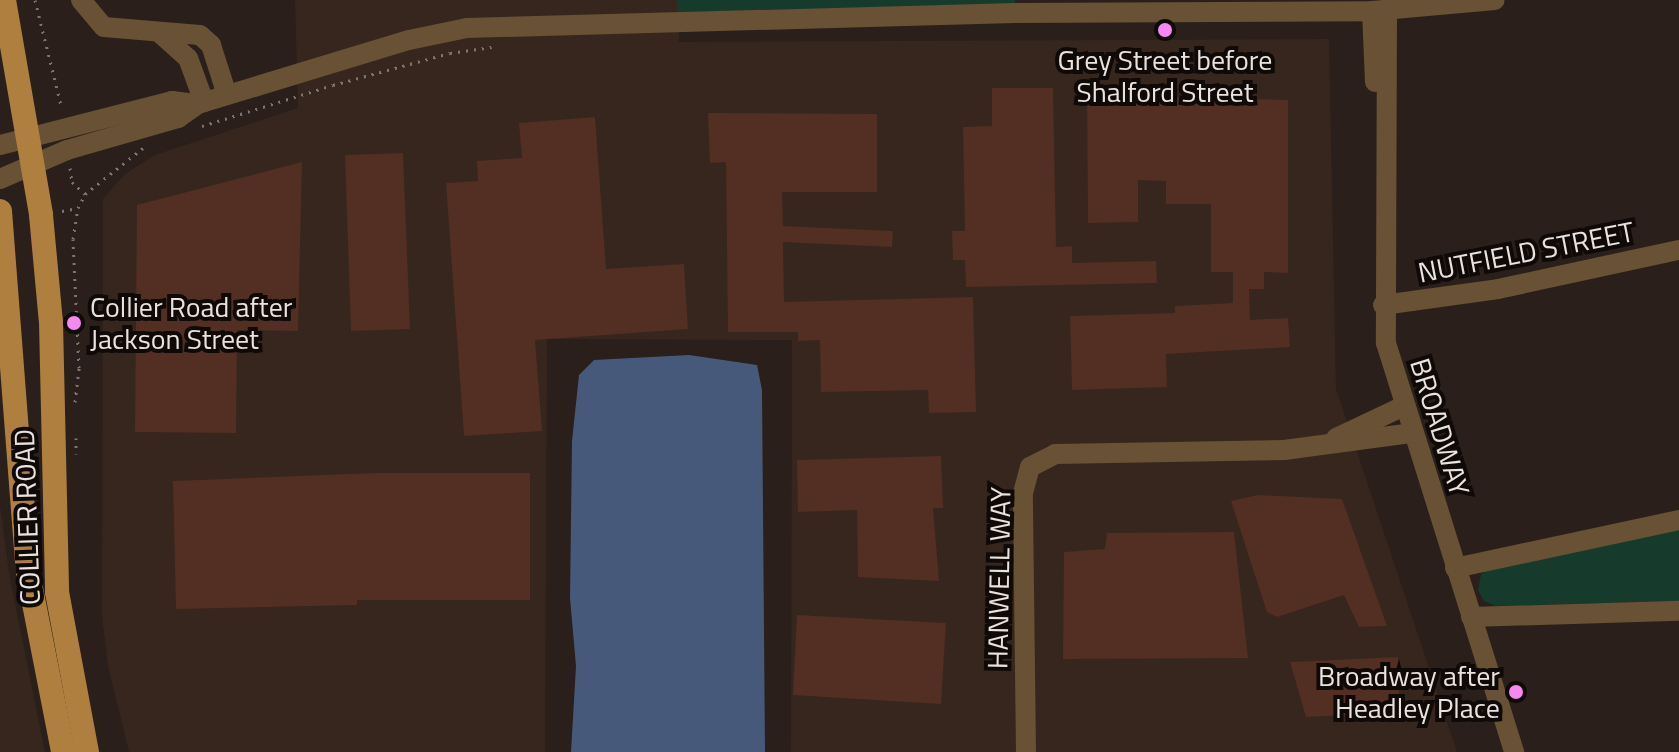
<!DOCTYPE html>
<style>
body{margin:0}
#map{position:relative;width:1679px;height:752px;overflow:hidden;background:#2a1f1a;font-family:"Titillium Web",sans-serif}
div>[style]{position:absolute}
.built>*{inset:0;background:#36261d}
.green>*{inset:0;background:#163a2b}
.water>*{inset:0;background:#47597a}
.building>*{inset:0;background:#532e22}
.path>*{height:3px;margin-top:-1.5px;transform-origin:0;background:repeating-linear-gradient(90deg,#7e7570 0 2px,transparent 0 8px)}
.minor>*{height:20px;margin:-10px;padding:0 10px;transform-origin:10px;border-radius:10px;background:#685134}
.major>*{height:24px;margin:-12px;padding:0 12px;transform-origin:12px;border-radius:12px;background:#af7f3f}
.dots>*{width:22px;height:22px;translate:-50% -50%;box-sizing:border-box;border:4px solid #0f0a08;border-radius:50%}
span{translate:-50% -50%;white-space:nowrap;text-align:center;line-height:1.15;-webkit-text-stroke:8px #0f0a08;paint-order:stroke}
.poi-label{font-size:28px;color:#e9e2de}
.left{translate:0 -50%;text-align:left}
.right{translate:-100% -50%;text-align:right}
.street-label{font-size:28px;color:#e9e2de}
</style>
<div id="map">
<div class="built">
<i style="clip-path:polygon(295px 0,678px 0,679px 42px,1329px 39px,1336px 389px,1457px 752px,791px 752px,792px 340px,547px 339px,545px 752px,129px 752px,108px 666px,102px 616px,103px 199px,125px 174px,155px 155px,298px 108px)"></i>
<i style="clip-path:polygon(0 506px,10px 579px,45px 752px,0 752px)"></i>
</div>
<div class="green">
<i style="clip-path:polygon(677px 0,1015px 0,1015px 13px,677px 20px)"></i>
<i style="clip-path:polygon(1679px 528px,1679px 601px,1496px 606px,1484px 601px,1478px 590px,1481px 574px,1492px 568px)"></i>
</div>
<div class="water">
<i style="clip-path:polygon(689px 355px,757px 365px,762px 390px,765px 752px,571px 752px,576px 666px,570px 598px,572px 441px,579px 375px,594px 360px)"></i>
</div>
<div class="building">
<i style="clip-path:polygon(992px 88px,1053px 88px,1056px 247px,1072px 246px,1072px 263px,1156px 261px,1157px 283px,966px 287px,965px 260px,953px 260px,952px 231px,965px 231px,963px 127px,992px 126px)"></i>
<i style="clip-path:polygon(1087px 95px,1288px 100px,1288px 273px,1264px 272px,1264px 289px,1249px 289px,1250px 320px,1288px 318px,1290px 347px,1166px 354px,1167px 387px,1072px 390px,1070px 316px,1175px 313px,1175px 306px,1233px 303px,1233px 272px,1211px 272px,1211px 204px,1166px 204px,1166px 181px,1138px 180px,1138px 222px,1088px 223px)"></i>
<i style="clip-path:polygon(708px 113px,877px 114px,877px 192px,782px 192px,783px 226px,893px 231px,892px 247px,783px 242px,784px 302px,973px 297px,976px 412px,929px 413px,928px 390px,821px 392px,820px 340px,798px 341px,798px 332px,728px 332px,726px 162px,710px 163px)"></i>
<i style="clip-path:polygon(595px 117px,606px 269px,684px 264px,688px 329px,535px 340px,542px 431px,464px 436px,446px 183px,478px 181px,477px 161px,522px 158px,519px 123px)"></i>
<i style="clip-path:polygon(403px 153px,410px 329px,351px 331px,345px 155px)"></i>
<i style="clip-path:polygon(302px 162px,298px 331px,237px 330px,236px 433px,135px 432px,137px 205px)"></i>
<i style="clip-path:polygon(941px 456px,943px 508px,933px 508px,939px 581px,858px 577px,857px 510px,798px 512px,797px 460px)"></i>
<i style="clip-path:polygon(375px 473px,530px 473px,530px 600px,357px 600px,357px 605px,176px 609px,173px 481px)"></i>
<i style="clip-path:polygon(1258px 495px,1342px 499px,1387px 626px,1359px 627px,1344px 595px,1277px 617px,1267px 612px,1231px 501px)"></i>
<i style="clip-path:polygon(1234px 532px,1248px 658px,1063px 659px,1064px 552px,1105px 549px,1107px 533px)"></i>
<i style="clip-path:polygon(797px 615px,946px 623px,941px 704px,793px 695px)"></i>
<i style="clip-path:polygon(1398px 657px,1400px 712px,1306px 717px,1290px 662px)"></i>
</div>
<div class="path">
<i style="left:35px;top:0;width:112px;rotate:76.1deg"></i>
<i style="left:202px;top:126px;width:137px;rotate:-17.4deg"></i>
<i style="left:333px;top:85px;width:121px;rotate:-15.3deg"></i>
<i style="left:450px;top:53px;width:42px;rotate:-8.1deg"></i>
<i style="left:70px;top:168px;width:14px;rotate:82deg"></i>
<i style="left:72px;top:182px;width:18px;rotate:43deg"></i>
<i style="left:62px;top:211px;width:16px;rotate:-11deg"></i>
<i style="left:75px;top:402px;width:34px;rotate:-83deg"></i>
<i style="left:79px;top:368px;width:129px;rotate:-92.7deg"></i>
<i style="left:73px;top:239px;width:31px;rotate:-81deg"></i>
<i style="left:78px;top:208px;width:16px;rotate:-63deg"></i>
<i style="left:85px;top:194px;width:74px;rotate:-38.4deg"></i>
<i style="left:76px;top:438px;width:16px;rotate:90deg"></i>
</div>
<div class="minor">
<i style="left:81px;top:0;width:35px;rotate:50deg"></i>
<i style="left:104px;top:27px;width:96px;rotate:4.8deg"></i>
<i style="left:200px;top:35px;width:15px;rotate:42deg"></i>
<i style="left:211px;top:45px;width:52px;rotate:72.3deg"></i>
<i style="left:1387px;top:10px;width:333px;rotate:90.2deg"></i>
<i style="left:1386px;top:343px;width:429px;rotate:72.6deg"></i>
<i style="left:1372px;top:11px;width:71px;rotate:87.6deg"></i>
<i style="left:161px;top:34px;width:36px;rotate:42deg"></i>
<i style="left:188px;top:58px;width:47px;rotate:70deg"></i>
<i style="left:0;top:145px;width:178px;rotate:-14.3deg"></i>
<i style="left:172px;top:101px;width:26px;rotate:7deg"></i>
<i style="left:0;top:179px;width:73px;rotate:-23.4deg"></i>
<i style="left:67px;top:150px;width:116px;rotate:-16.1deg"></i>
<i style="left:178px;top:118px;width:24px;rotate:-35deg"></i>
<i style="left:198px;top:104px;width:220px;rotate:-16.9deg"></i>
<i style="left:409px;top:40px;width:59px;rotate:-11.7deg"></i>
<i style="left:467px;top:28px;width:548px;rotate:-1.57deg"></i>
<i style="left:1015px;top:13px;width:357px;rotate:-0.3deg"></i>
<i style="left:1372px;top:11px;width:123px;rotate:-5.1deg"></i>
<i style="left:1383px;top:305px;width:116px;rotate:-7.9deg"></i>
<i style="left:1498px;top:289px;width:185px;rotate:-12.2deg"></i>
<i style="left:1336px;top:438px;width:73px;rotate:-25.2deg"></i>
<i style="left:1455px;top:568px;width:229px;rotate:-12.1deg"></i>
<i style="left:1471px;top:617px;width:208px;rotate:-1.7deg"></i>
<i style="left:1026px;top:752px;width:259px;rotate:-90.7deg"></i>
<i style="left:1023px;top:493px;width:27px;rotate:-75deg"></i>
<i style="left:1030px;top:467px;width:28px;rotate:-27deg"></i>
<i style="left:1055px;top:454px;width:229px;rotate:-1deg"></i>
<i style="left:1284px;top:450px;width:128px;rotate:-7.6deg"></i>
</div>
<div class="major">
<i style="left:4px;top:0;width:218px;rotate:80.2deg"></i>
<i style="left:41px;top:215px;width:107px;rotate:84.7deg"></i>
<i style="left:51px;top:322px;width:270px;rotate:88.7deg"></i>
<i style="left:57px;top:592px;width:163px;rotate:79.4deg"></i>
<i style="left:0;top:211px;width:363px;rotate:85.6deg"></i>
<i style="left:28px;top:573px;width:182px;rotate:78.9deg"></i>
</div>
<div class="dots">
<i style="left:1165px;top:30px;background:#f489f0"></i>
<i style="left:74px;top:323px;background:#f489f0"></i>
<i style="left:1516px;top:692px;background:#f489f0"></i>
</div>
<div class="poi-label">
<span style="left:1165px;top:76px">Grey Street before<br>Shalford Street</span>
<span class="left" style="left:90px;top:323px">Collier Road after<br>Jackson Street</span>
<span class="right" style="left:1500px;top:692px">Broadway after<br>Headley Place</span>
</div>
<div class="street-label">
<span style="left:1526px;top:252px;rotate:-11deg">NUTFIELD STREET</span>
<span style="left:1440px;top:427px;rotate:73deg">BROADWAY</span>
<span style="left:27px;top:517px;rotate:-92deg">COLLIER ROAD</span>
<span style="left:999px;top:578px;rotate:-89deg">HANWELL WAY</span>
</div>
</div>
